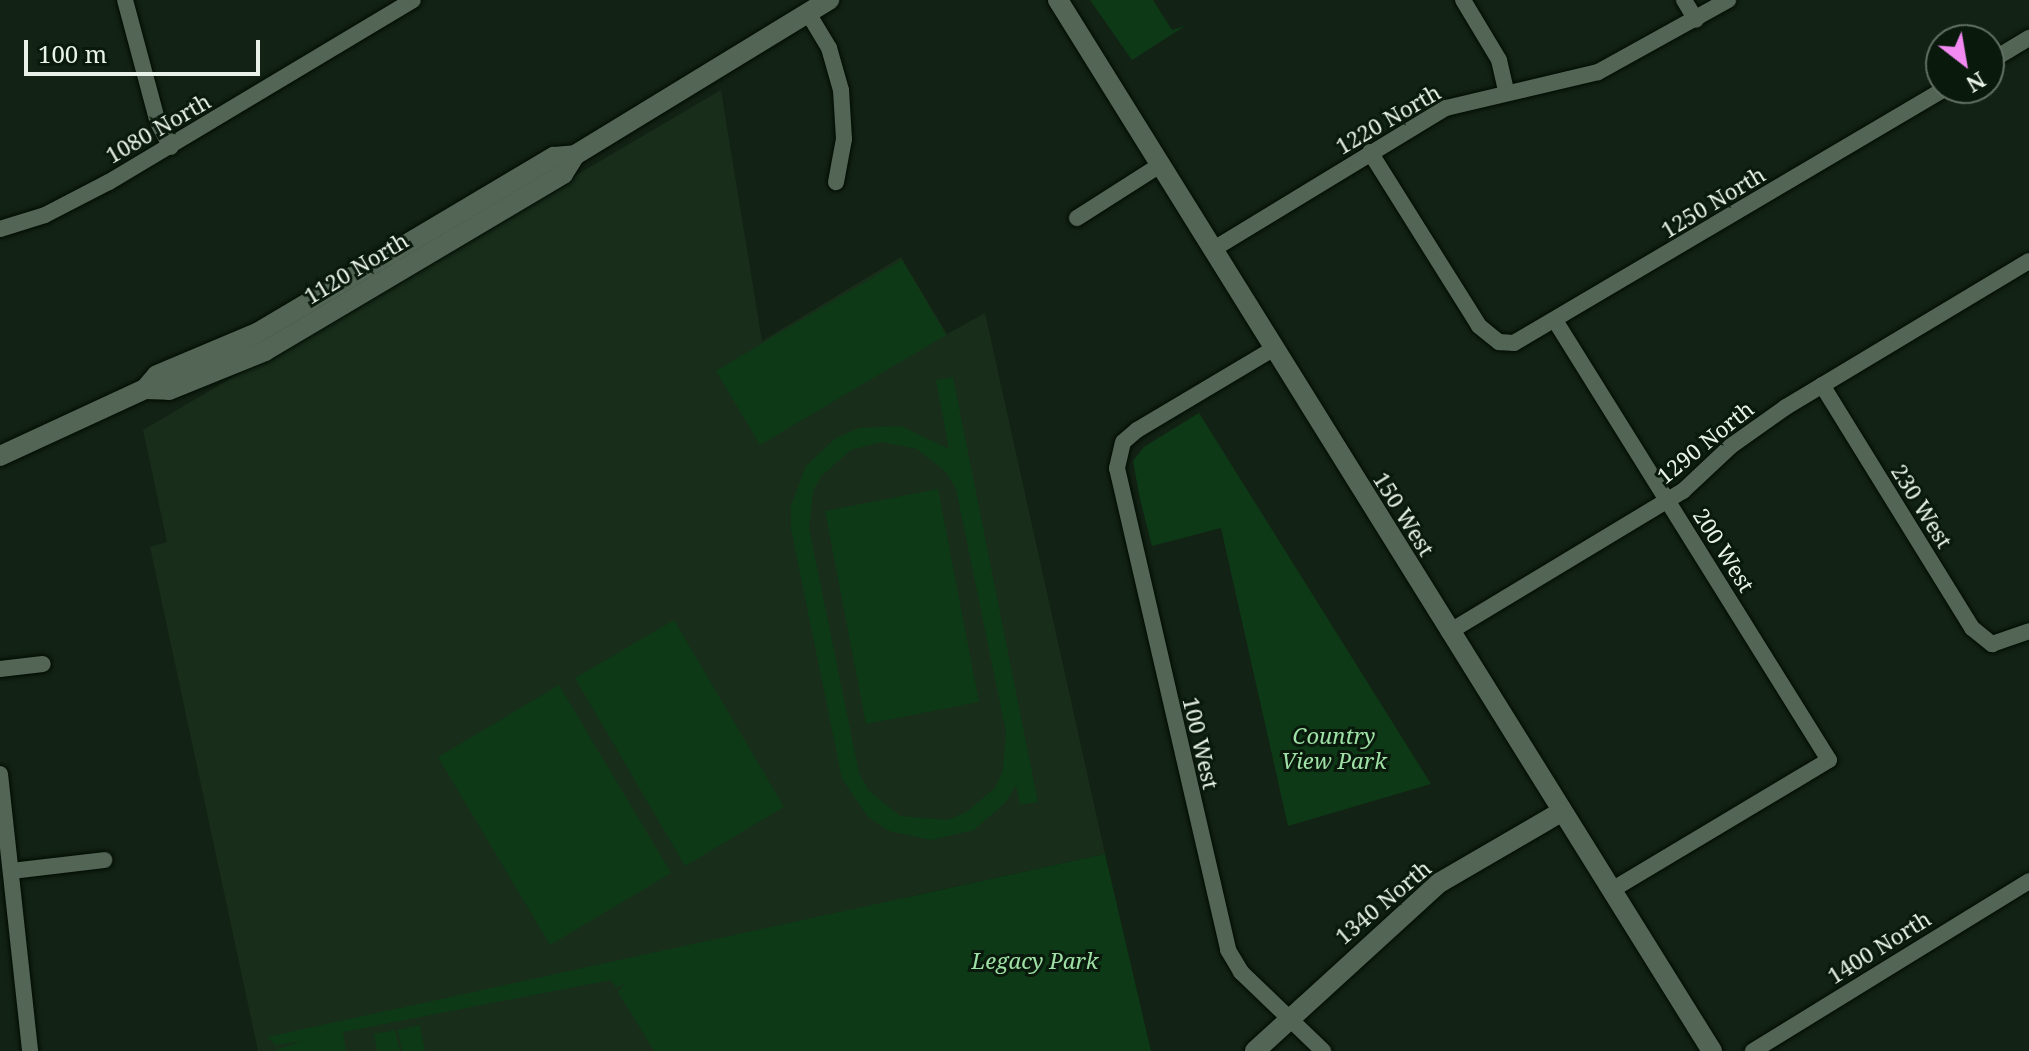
<!DOCTYPE html>
<style>
body{margin:0}
#map{position:relative;width:2029px;height:1051px;overflow:hidden;background:#122214;font-family:"Noto Serif",serif}
div>[style]{position:absolute}
.built>*{inset:0;background:#182d1a}
.green>*{inset:0;background:#0e3917}
.roads{filter:drop-shadow(0 0 2px #010b02) drop-shadow(0 0 2px #010b02)}
.minor>*{height:16px;margin:-8px;padding:0 8px;transform-origin:8px;border-radius:8px;background:#536554}
.tertiary>*{height:20px;margin:-10px;padding:0 10px;transform-origin:10px;border-radius:10px;background:#536554}
span{translate:-50% -50%;white-space:nowrap;text-align:center;line-height:1.15;-webkit-text-stroke:6px #09190b;paint-order:stroke}
.street-label{font-size:22px;color:#e8f2e9}
.park-label{font-size:22px;color:#9ee0a5;font-style:italic}
.north{position:absolute;left:1925px;top:24px;width:80px;height:80px;box-sizing:border-box;background:#09190b;border:2px solid #627064;border-radius:50%;rotate:149deg;font-size:22px;font-weight:700;line-height:32px;text-align:center;color:#e8f2e9}
.north::after{content:'';display:block;margin:auto;width:28px;height:36px;background:#f38af2;clip-path:polygon(50% 0,100% 100%,50% 72%,0 100%)}
.scale{position:absolute;left:24px;top:40px;width:236px;height:36px;box-sizing:border-box;border:4px solid #e8f2e9;border-top:0;padding-left:10px;font-size:24px;line-height:28px;white-space:nowrap;color:#e8f2e9;-webkit-text-stroke:6px #09190b;paint-order:stroke}
</style>
<div id="map">
<div class="built">
<i style="clip-path:polygon(721px 90px,762px 341px,901px 257px,947px 334px,985px 313px,1105px 854px,903px 898px,942px 1051px,258px 1051px,150px 547px,167px 542px,143px 430px)"></i>
</div>
<div class="green">
<i style="clip-path:polygon(1090px 0,1153px 0,1172px 30px,1185px 26px,1132px 60px)"></i>
<i style="clip-path:polygon(902px 260px,946px 335px,760px 445px,716px 371px)"></i>
<i style="clip-path:polygon(evenodd,953px 377px,1038px 802px,1020px 805px,1016px 785px,1006px 802px,974px 830px,931px 840px,889px 831px,868px 817px,842px 779px,791px 529px,791px 506px,806px 466px,836px 438px,859px 428px,901px 426px,949px 449px,936px 380px,953px 377px,882px 442px,917px 449px,946px 472px,956px 489px,1006px 732px,1003px 770px,995px 788px,968px 811px,948px 820px,900px 816px,869px 791px,859px 773px,809px 528px,813px 491px,821px 476px,851px 450px,882px 442px)"></i>
<i style="clip-path:polygon(1199px 413px,1431px 784px,1288px 826px,1221px 528px,1152px 546px,1140px 499px,1133px 461px,1144px 447px)"></i>
<i style="clip-path:polygon(938px 489px,979px 702px,866px 724px,825px 511px)"></i>
<i style="clip-path:polygon(674px 620px,784px 807px,685px 866px,575px 678px)"></i>
<i style="clip-path:polygon(559px 685px,671px 873px,550px 945px,438px 757px)"></i>
<i style="clip-path:polygon(1105px 854px,1151px 1051px,654px 1051px,618px 992px,624px 984px,616px 988px,611px 980px,343px 1032px,346px 1051px,273px 1051px,302px 1041px,276px 1045px,267px 1037px)"></i>
<i style="clip-path:polygon(420px 1025px,425px 1051px,402px 1051px,398px 1030px)"></i>
<i style="clip-path:polygon(395px 1030px,400px 1051px,377px 1051px,374px 1034px)"></i>
</div>
<div class="roads">
<div class="minor">
<i style="left:125px;top:0;width:127px;rotate:75deg"></i>
<i style="left:158px;top:123px;width:27px;rotate:62deg"></i>
<i style="left:1463px;top:0;width:70px;rotate:59deg"></i>
<i style="left:1499px;top:60px;width:32px;rotate:77deg"></i>
<i style="left:1684px;top:0;width:23px;rotate:59deg"></i>
<i style="left:808px;top:13px;width:41px;rotate:59deg"></i>
<i style="left:829px;top:48px;width:44px;rotate:74.1deg"></i>
<i style="left:841px;top:90px;width:49px;rotate:86.5deg"></i>
<i style="left:844px;top:139px;width:44px;rotate:100.5deg"></i>
<i style="left:1989px;top:62px;width:47px;rotate:-31deg"></i>
<i style="left:1370px;top:152px;width:205px;rotate:57.9deg"></i>
<i style="left:1479px;top:326px;width:26px;rotate:39deg"></i>
<i style="left:1499px;top:342px;width:15px;rotate:4deg"></i>
<i style="left:1514px;top:343px;width:502px;rotate:-30.55deg"></i>
<i style="left:1077px;top:218px;width:98px;rotate:-32.6deg"></i>
<i style="left:0;top:229px;width:47px;rotate:-17.3deg"></i>
<i style="left:45px;top:215px;width:72px;rotate:-27.3deg"></i>
<i style="left:109px;top:182px;width:354px;rotate:-30.9deg"></i>
<i style="left:1212px;top:250px;width:274px;rotate:-31.3deg"></i>
<i style="left:1446px;top:108px;width:156px;rotate:-13.3deg"></i>
<i style="left:1598px;top:72px;width:149px;rotate:-29deg"></i>
<i style="left:1556px;top:322px;width:516px;rotate:58.07deg"></i>
<i style="left:1829px;top:760px;width:253px;rotate:149.1deg"></i>
<i style="left:1273px;top:349px;width:158px;rotate:149.2deg"></i>
<i style="left:1137px;top:430px;width:18px;rotate:139deg"></i>
<i style="left:1123px;top:442px;width:27px;rotate:103deg"></i>
<i style="left:1117px;top:468px;width:495px;rotate:77deg"></i>
<i style="left:1228px;top:950px;width:26px;rotate:59deg"></i>
<i style="left:1241px;top:972px;width:114px;rotate:43.9deg"></i>
<i style="left:1822px;top:385px;width:286px;rotate:58.3deg"></i>
<i style="left:1972px;top:628px;width:26px;rotate:39deg"></i>
<i style="left:1992px;top:644px;width:39px;rotate:-19deg"></i>
<i style="left:1449px;top:632px;width:273px;rotate:-31.1deg"></i>
<i style="left:1683px;top:491px;width:66px;rotate:-43.2deg"></i>
<i style="left:1731px;top:446px;width:67px;rotate:-35.3deg"></i>
<i style="left:1786px;top:407px;width:283px;rotate:-31deg"></i>
<i style="left:0;top:669px;width:43px;rotate:-6.6deg"></i>
<i style="left:0;top:774px;width:279px;rotate:83.8deg"></i>
<i style="left:11px;top:871px;width:94px;rotate:-6.7deg"></i>
<i style="left:1753px;top:1051px;width:324px;rotate:-31.6deg"></i>
</div>
<div class="tertiary">
<i style="left:1058px;top:0;width:1238px;rotate:58.11deg"></i>
<i style="left:145px;top:389px;width:24px;rotate:2deg"></i>
<i style="left:169px;top:390px;width:104px;rotate:-22.1deg"></i>
<i style="left:265px;top:351px;width:347px;rotate:-30.7deg"></i>
<i style="left:563px;top:174px;width:22px;rotate:-58deg"></i>
<i style="left:0;top:456px;width:160px;rotate:-24.8deg"></i>
<i style="left:145px;top:389px;width:18px;rotate:-49deg"></i>
<i style="left:157px;top:375px;width:108px;rotate:-22.8deg"></i>
<i style="left:257px;top:333px;width:345px;rotate:-30.7deg"></i>
<i style="left:554px;top:157px;width:21px;rotate:-5deg"></i>
<i style="left:575px;top:155px;width:298px;rotate:-31.4deg"></i>
<i style="left:1255px;top:1051px;width:249px;rotate:-42.4deg"></i>
<i style="left:1439px;top:883px;width:141px;rotate:-30.2deg"></i>
</div>
</div>
<div class="street-label">
<span style="left:1388px;top:119px;rotate:-30deg">1220 North</span>
<span style="left:158px;top:128px;rotate:-30deg">1080 North</span>
<span style="left:1713px;top:202px;rotate:-31deg">1250 North</span>
<span style="left:356px;top:268px;rotate:-31deg">1120 North</span>
<span style="left:1705px;top:442px;rotate:-39deg">1290 North</span>
<span style="left:1922px;top:506px;rotate:58deg">230 West</span>
<span style="left:1404px;top:514px;rotate:58deg">150 West</span>
<span style="left:1724px;top:550px;rotate:58deg">200 West</span>
<span style="left:1201px;top:743px;rotate:77deg">100 West</span>
<span style="left:1383px;top:902px;rotate:-40deg">1340 North</span>
<span style="left:1879px;top:947px;rotate:-32deg">1400 North</span>
</div>
<div class="park-label">
<span style="left:1334px;top:748px">Country<br>View Park</span>
<span style="left:1035px;top:961px">Legacy Park</span>
</div>
<div class="north">N</div>
<div class="scale">100 m</div>
</div>
